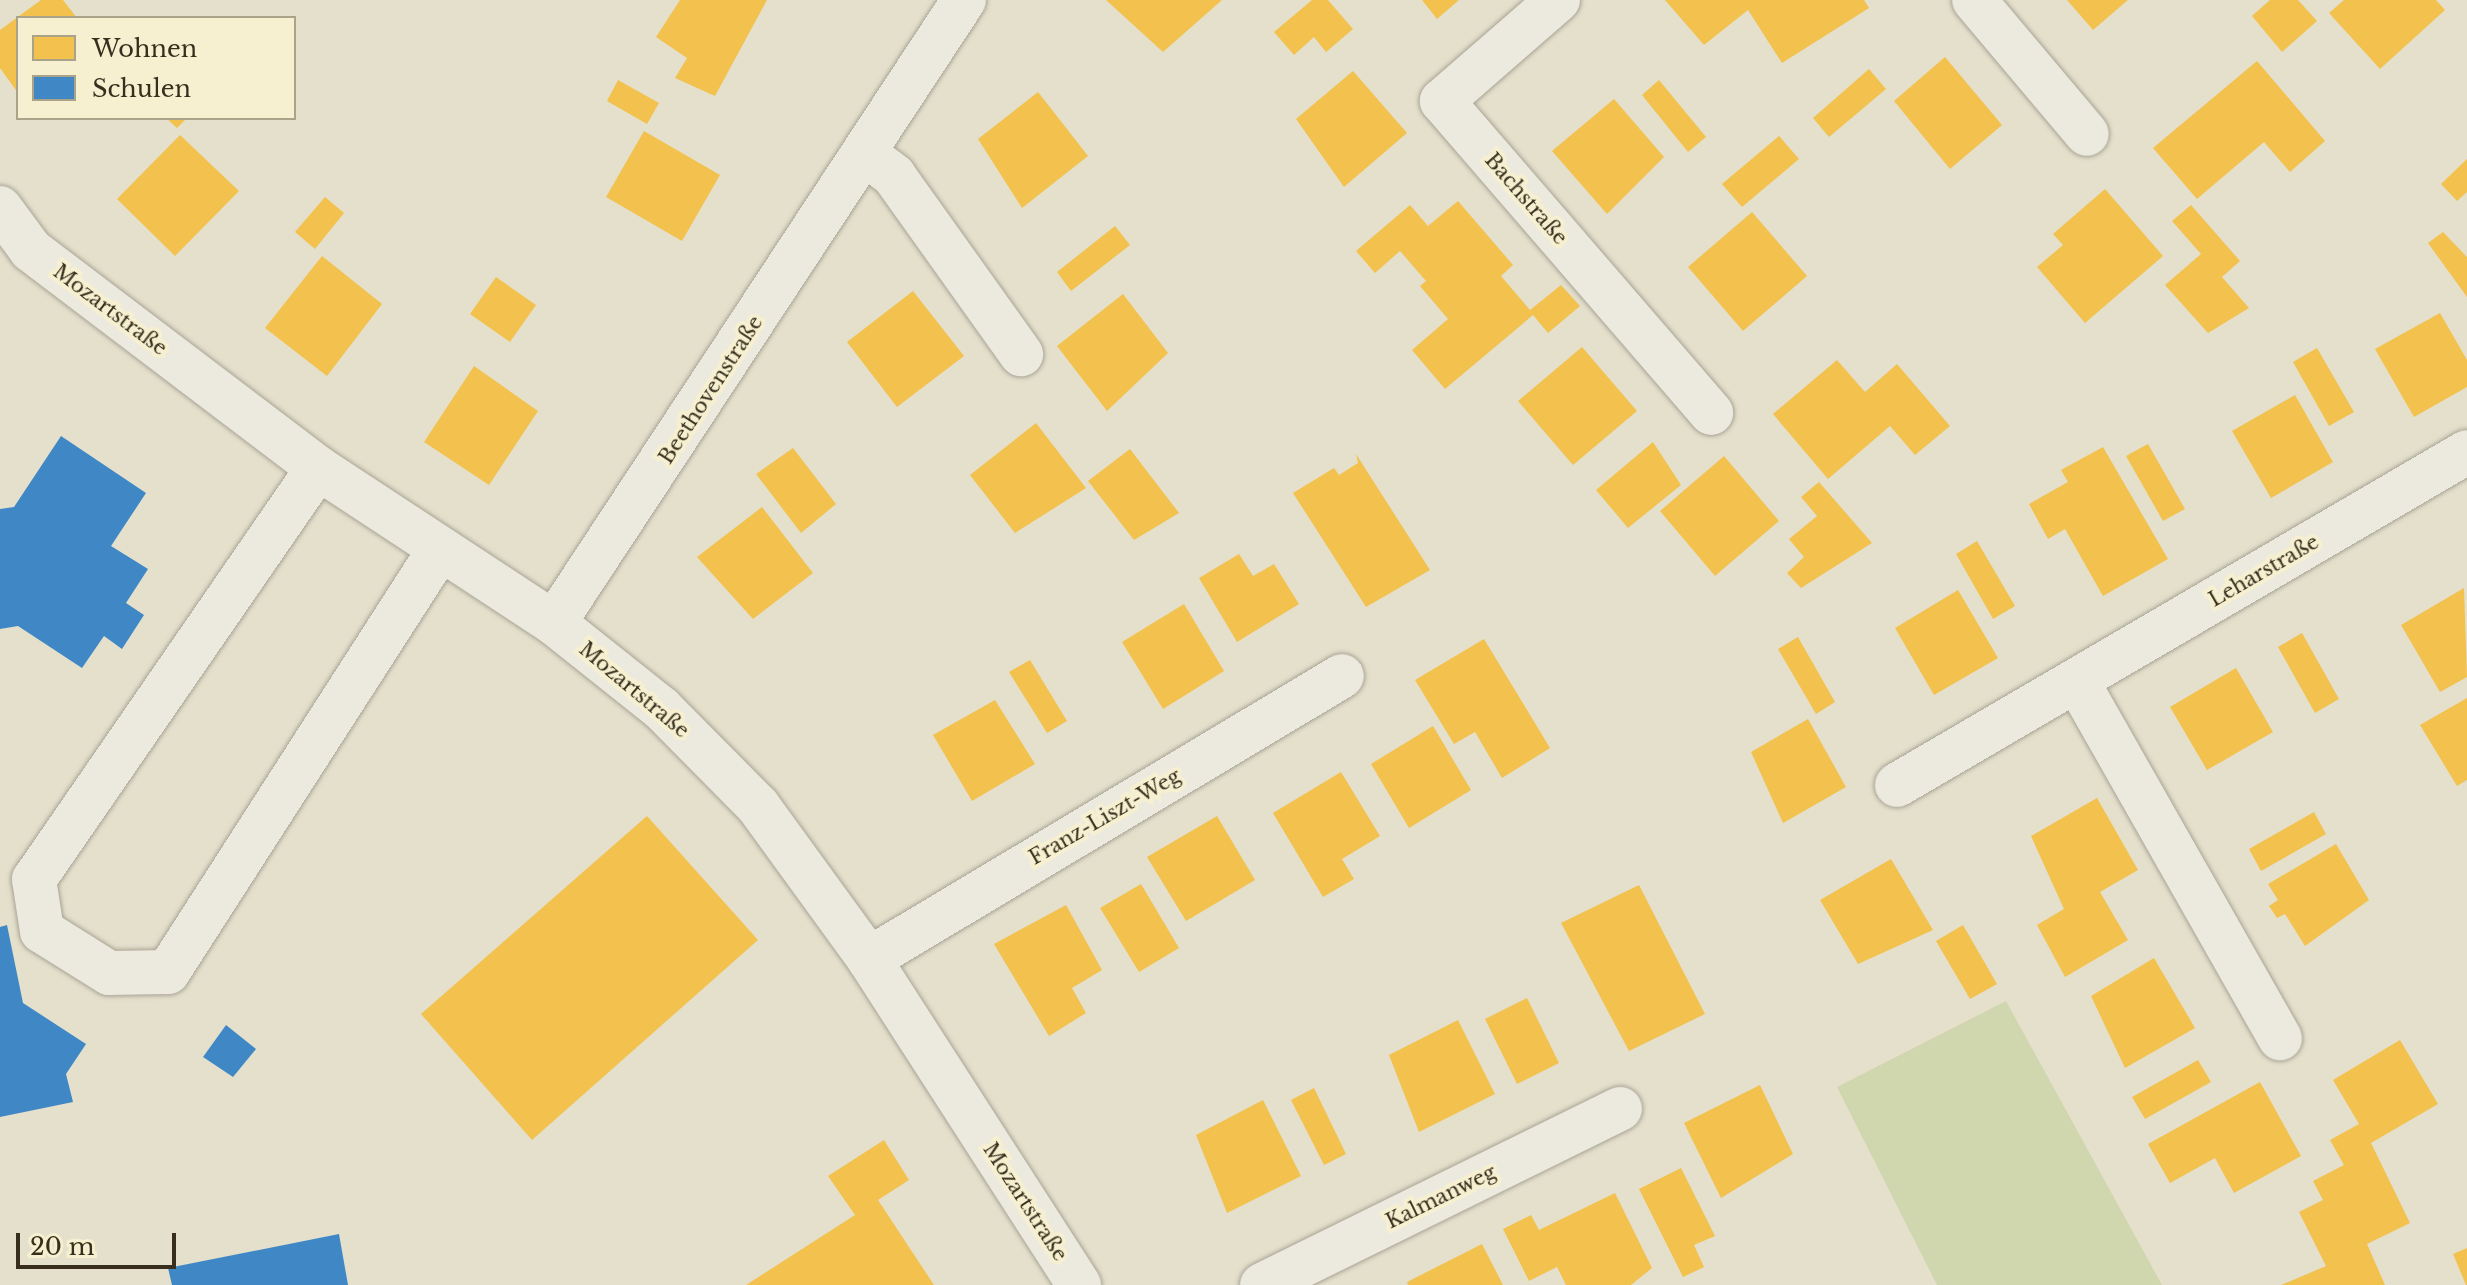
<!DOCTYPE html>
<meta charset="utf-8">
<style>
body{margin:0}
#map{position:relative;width:2467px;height:1285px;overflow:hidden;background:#e4e0cc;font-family:"Libre Baskerville",serif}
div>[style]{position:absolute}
.green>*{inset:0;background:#d0d6ae}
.homes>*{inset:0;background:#f2c14e}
.schools>*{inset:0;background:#3f88c5}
.roads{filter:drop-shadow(0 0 2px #a9a495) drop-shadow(0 0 2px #a9a495)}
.minor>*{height:44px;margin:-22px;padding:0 22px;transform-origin:22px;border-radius:22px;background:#ece9de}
span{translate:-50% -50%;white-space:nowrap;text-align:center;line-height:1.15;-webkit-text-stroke:8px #f6f0d1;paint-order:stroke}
.street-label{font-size:20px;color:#382e1d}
.legend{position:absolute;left:16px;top:16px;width:280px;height:104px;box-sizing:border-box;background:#f6f0d1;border:2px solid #aaa289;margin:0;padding:10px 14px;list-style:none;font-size:24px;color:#382e1d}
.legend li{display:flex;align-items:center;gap:16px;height:40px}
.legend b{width:40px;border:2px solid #aaa289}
.scale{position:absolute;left:16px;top:1233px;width:160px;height:36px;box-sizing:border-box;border:4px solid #382e1d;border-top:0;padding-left:10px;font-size:24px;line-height:28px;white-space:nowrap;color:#382e1d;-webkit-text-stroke:6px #f6f0d1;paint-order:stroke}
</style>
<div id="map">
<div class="green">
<i style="clip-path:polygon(2006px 1001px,2162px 1285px,1937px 1285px,1837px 1087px)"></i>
</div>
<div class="homes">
<i style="clip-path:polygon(41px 0,63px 0,77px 18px,18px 18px,18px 93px,0 68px,0 30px)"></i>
<i style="clip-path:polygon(680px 0,767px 0,715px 96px,675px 78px,687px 58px,656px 37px)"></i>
<i style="clip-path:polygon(1106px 0,1222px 0,1163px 52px)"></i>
<i style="clip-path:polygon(1312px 0,1328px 0,1353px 29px,1326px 52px,1314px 37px,1294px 55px,1274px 32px)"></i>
<i style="clip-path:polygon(1422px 0,1459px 0,1437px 19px)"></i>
<i style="clip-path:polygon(1665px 0,1864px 0,1869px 8px,1782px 63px,1748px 10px,1704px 45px)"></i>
<i style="clip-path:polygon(2067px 0,2128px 0,2093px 30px)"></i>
<i style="clip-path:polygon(2270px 0,2298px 0,2317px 21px,2282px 52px,2252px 16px)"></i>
<i style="clip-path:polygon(2344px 0,2436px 0,2445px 10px,2380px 69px,2329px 13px)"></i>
<i style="clip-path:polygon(1945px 57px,2002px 125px,1950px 169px,1894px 101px)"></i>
<i style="clip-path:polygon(2257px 61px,2325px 141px,2290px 172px,2264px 142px,2197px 199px,2153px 148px)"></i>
<i style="clip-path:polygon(1869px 69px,1886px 89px,1829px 137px,1813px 118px)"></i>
<i style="clip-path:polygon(1353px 71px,1407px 133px,1344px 187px,1296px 119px)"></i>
<i style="clip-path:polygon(618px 80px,659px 103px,647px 124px,607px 101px)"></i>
<i style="clip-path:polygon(1659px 80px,1706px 137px,1688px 152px,1642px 95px)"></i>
<i style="clip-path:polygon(1038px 92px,1088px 156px,1022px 208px,978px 139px)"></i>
<i style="clip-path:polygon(1614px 99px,1664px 157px,1607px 214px,1552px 151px)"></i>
<i style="clip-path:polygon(166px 118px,187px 118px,177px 128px)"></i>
<i style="clip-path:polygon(644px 131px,720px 175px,682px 241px,606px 197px)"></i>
<i style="clip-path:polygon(180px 135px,239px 191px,175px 256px,117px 199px)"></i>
<i style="clip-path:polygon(1779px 136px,1799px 159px,1742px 207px,1722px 184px)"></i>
<i style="clip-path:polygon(2467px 159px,2467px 192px,2457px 201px,2441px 184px)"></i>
<i style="clip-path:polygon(2105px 189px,2163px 256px,2085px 323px,2037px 267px,2063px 245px,2053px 234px)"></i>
<i style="clip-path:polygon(325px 197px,344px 213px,315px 249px,295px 232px)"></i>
<i style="clip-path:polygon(1458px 201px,1513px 265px,1501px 276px,1530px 310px,1561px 285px,1580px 306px,1548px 333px,1533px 315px,1445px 389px,1412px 350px,1448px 319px,1420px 286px,1426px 281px,1400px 251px,1375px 273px,1356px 251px,1410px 205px,1428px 226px)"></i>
<i style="clip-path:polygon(2191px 205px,2240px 261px,2222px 277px,2249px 308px,2208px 333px,2165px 285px,2201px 254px,2172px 221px)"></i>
<i style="clip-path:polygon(1752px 212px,1807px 276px,1743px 331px,1688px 267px)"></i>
<i style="clip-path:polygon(1115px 226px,1130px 245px,1071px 291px,1057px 272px)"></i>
<i style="clip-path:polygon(2443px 232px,2467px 257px,2467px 297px,2428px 243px)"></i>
<i style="clip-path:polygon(322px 256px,382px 304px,327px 376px,265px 328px)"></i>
<i style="clip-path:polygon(496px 277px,536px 305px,510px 342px,470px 314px)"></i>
<i style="clip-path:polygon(913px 291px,964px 356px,897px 407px,847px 342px)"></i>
<i style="clip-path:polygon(1123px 294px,1168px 353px,1107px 411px,1057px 346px)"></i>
<i style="clip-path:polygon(2440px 313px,2467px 360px,2467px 387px,2414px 417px,2375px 349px)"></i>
<i style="clip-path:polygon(1582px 347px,1637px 411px,1573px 465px,1518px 401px)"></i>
<i style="clip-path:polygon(2317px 348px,2354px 412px,2329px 426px,2293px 362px)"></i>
<i style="clip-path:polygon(1837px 360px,1865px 392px,1897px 364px,1950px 426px,1915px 455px,1890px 426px,1828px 479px,1773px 414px)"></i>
<i style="clip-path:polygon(474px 366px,538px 411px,489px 485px,424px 442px)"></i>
<i style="clip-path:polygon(2295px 395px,2333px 462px,2271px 498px,2232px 431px)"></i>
<i style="clip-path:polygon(1036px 423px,1086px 488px,1015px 533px,970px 475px)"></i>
<i style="clip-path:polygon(1653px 442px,1681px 485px,1628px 528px,1596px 490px)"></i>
<i style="clip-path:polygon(2148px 444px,2185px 509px,2163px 521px,2126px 456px)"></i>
<i style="clip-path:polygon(2103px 447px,2168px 559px,2103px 596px,2065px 529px,2048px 539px,2029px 504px,2068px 482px,2061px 470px)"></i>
<i style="clip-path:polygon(793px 448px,836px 504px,801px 533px,756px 474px)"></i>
<i style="clip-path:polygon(1130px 449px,1179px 513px,1134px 540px,1088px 481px)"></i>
<i style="clip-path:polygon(1356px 454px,1430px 570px,1366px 607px,1293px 493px,1334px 468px,1339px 475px,1358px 463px)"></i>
<i style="clip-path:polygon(1724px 456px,1779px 521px,1715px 576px,1660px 511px)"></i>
<i style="clip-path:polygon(1819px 482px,1872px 543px,1801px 588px,1787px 573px,1804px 557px,1789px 539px,1817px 516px,1801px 497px)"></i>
<i style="clip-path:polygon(762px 507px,813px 573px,753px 619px,697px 557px)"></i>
<i style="clip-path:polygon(1977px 541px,2015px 606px,1993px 619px,1956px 554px)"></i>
<i style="clip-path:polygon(1239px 554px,1253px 576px,1274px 564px,1299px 604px,1237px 642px,1199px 578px)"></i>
<i style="clip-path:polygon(2464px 588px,2467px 677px,2440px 692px,2401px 625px)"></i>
<i style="clip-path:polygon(1958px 590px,1998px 658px,1934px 695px,1895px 628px)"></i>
<i style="clip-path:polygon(1184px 604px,1224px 671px,1163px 709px,1122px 642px)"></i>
<i style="clip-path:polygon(2302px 633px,2339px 699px,2315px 713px,2278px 647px)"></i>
<i style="clip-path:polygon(1798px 637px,1835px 702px,1816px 714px,1778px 649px)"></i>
<i style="clip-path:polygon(1484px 639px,1550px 748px,1502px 778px,1475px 732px,1454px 744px,1415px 680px)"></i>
<i style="clip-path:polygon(1030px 660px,1067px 721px,1047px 733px,1009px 672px)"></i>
<i style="clip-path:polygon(2236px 668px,2273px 732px,2207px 770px,2170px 707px)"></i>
<i style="clip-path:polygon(2467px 698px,2467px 780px,2457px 786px,2420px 725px)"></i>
<i style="clip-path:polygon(995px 700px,1035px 764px,972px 801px,933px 735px)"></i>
<i style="clip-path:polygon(1808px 719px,1846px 787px,1783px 823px,1751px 752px)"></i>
<i style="clip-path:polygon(1433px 726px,1471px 790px,1409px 828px,1371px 764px)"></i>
<i style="clip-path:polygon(1341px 772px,1380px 836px,1342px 859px,1354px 879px,1323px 897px,1273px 813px)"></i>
<i style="clip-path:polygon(2097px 798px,2138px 870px,2100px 892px,2128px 940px,2065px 977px,2037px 925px,2064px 909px,2031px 836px)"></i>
<i style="clip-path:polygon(2314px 812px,2326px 834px,2261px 871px,2249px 849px)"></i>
<i style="clip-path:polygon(647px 816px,758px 940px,532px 1140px,421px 1014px)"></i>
<i style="clip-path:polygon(1217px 816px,1255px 880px,1186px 921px,1147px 857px)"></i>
<i style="clip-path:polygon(2336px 844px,2369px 900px,2305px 946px,2285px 914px,2277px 918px,2269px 906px,2278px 900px,2268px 884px)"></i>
<i style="clip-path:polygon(1891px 859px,1933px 930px,1858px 964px,1820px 900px)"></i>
<i style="clip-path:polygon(1141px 884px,1179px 948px,1139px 972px,1100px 908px)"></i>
<i style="clip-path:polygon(1639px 885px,1705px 1014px,1629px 1051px,1561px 923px)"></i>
<i style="clip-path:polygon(1066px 905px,1102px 970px,1072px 988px,1086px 1013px,1049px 1036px,994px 944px)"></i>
<i style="clip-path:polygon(1963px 925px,1997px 984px,1970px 999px,1936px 941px)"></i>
<i style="clip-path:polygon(2154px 958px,2195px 1028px,2125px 1068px,2091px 996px)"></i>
<i style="clip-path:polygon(1527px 998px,1559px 1063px,1517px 1084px,1485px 1019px)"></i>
<i style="clip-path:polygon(1458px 1020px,1495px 1094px,1419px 1132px,1389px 1055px)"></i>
<i style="clip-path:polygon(2400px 1040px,2438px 1104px,2371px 1143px,2410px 1223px,2367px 1244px,2385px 1285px,2281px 1285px,2326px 1266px,2299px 1212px,2323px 1200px,2313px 1181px,2344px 1165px,2330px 1140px,2359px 1124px,2333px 1080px)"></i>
<i style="clip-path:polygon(2198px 1060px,2211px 1082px,2145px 1119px,2132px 1097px)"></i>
<i style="clip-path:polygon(2260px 1082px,2301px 1156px,2234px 1193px,2215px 1158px,2170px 1183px,2148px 1144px)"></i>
<i style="clip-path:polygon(1760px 1085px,1793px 1154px,1721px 1198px,1684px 1123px)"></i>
<i style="clip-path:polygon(1314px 1088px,1346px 1154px,1324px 1165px,1291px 1100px)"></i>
<i style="clip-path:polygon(1263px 1100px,1301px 1176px,1227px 1213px,1196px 1135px)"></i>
<i style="clip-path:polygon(884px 1140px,909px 1180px,878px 1200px,934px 1285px,746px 1285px,855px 1215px,828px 1176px)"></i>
<i style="clip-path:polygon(1681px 1168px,1715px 1236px,1694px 1245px,1704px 1267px,1683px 1277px,1639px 1189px)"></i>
<i style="clip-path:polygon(1615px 1193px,1652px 1268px,1631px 1285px,1566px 1285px,1557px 1267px,1529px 1281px,1503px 1229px,1531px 1215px,1539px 1230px)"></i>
<i style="clip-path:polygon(1482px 1244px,1503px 1285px,1408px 1285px,1407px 1282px)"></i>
<i style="clip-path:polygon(2467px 1248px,2467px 1285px,2466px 1285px,2453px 1254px)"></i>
</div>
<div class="schools">
<i style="clip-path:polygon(61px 436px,146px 493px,111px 546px,148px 569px,126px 603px,144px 615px,122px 649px,104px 636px,82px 668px,18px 626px,0 629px,0 509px,14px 507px)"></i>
<i style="clip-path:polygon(7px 925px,23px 1003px,86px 1044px,66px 1074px,73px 1102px,0 1117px,0 927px)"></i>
<i style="clip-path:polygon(226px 1025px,256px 1049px,233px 1077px,203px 1057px)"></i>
<i style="clip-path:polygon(339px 1234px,348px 1285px,172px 1285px,168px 1268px)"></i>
</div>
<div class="roads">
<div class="minor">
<i style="left:1558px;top:0;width:154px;rotate:139deg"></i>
<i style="left:1442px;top:101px;width:412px;rotate:49.2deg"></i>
<i style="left:1974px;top:0;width:175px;rotate:49.9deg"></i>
<i style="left:864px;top:153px;width:38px;rotate:37deg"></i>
<i style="left:894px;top:176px;width:219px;rotate:54.5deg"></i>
<i style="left:0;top:208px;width:52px;rotate:53.6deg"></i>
<i style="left:31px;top:250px;width:360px;rotate:37.2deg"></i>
<i style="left:318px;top:468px;width:282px;rotate:33.3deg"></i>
<i style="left:554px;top:623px;width:137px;rotate:38.5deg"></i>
<i style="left:661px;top:708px;width:138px;rotate:45.3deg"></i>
<i style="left:758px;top:806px;width:189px;rotate:54deg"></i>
<i style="left:869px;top:959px;width:388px;rotate:57.2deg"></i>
<i style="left:318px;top:468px;width:500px;rotate:124.6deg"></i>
<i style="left:34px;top:879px;width:53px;rotate:81.3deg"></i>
<i style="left:42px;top:931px;width:79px;rotate:32.1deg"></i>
<i style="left:109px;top:973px;width:59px;rotate:-1deg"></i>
<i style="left:168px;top:972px;width:503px;rotate:-57.26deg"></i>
<i style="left:554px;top:623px;width:746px;rotate:-56.65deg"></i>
<i style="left:2077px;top:681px;width:411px;rotate:60.4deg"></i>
<i style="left:1897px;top:785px;width:660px;rotate:-30.29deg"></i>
<i style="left:869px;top:959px;width:551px;rotate:-30.89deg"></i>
<i style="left:1262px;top:1285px;width:399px;rotate:-26.2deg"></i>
</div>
</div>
<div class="street-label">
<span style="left:1526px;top:199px;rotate:49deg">Bachstraße</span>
<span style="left:110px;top:310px;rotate:37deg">Mozartstraße</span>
<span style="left:711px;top:390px;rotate:-57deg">Beethovenstraße</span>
<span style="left:2264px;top:571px;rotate:-30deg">Leharstraße</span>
<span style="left:634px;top:690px;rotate:40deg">Mozartstraße</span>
<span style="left:1105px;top:817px;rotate:-30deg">Franz-Liszt-Weg</span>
<span style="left:1441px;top:1197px;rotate:-26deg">Kalmanweg</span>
<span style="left:1025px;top:1202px;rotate:57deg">Mozartstraße</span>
</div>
<ul class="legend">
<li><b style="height:22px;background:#f2c14e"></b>Wohnen</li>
<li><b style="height:22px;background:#3f88c5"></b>Schulen</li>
</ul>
<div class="scale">20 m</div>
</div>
